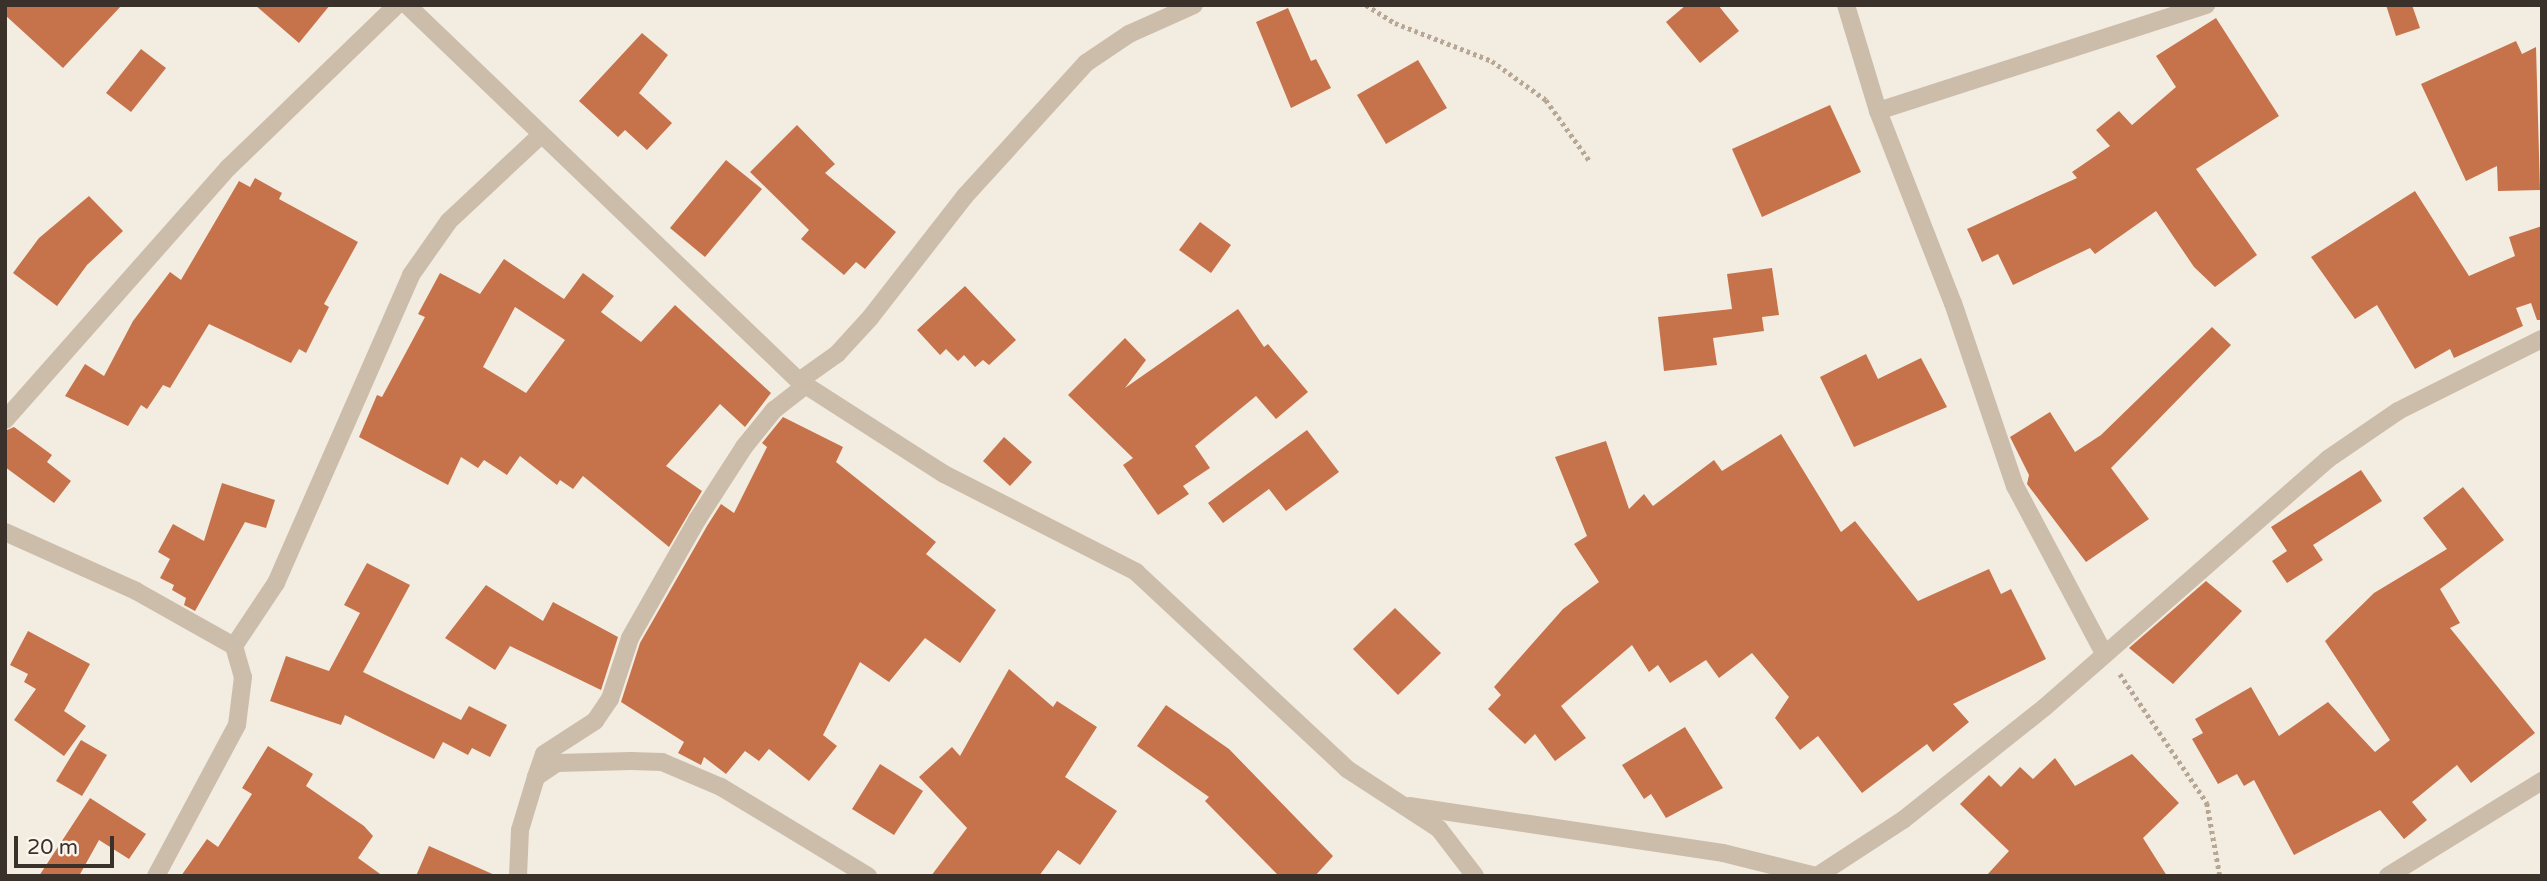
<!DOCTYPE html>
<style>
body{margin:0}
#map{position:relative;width:2547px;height:881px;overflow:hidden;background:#f3ece0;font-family:"Varela Round",sans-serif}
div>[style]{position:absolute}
.building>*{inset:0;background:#c6734b}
.path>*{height:4.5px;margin-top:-2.25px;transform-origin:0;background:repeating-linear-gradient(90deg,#b8a795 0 3.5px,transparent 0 7px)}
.street>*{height:18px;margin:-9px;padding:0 9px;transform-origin:9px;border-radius:9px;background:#ccbdab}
span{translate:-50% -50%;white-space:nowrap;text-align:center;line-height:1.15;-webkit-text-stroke:5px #fbf5ed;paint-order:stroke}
.frame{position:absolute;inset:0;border:7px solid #3a312b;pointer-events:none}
.scale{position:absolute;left:14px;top:836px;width:100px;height:32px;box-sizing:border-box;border:4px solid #3a312b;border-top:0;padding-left:9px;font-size:21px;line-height:24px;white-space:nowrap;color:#3a312b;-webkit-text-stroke:5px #fbf5ed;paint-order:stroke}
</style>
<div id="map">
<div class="building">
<i style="clip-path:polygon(5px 5px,122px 5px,63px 68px,5px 15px)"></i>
<i style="clip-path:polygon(255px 5px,330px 5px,299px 43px)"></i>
<i style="clip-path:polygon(1686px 5px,1718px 5px,1739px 31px,1700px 63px,1666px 22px)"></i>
<i style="clip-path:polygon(2386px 5px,2412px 5px,2420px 28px,2396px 36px)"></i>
<i style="clip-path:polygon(1288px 8px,1311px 61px,1316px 59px,1331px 88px,1291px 108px,1256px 22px)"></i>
<i style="clip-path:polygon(2216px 18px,2279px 116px,2196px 169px,2257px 255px,2215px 287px,2194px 267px,2156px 211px,2095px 254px,2090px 248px,2013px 285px,1998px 254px,1982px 262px,1967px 229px,2077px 178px,2072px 172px,2110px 146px,2096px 130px,2119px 111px,2132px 125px,2176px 87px,2156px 56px)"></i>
<i style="clip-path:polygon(642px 33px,668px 55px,639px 93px,672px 123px,647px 150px,625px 130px,618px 137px,579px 101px)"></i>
<i style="clip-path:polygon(2516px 41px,2522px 54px,2536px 47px,2540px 190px,2498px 191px,2497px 166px,2466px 181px,2421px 84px)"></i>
<i style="clip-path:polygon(141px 49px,166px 68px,131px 112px,106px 93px)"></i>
<i style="clip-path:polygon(1418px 60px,1447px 108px,1386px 144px,1357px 95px)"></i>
<i style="clip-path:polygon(1830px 105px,1861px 172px,1762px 217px,1732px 149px)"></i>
<i style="clip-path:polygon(797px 125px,835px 164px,825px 173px,896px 232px,865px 269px,856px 262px,844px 275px,801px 239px,809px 230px,750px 172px)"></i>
<i style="clip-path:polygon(726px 160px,762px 189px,705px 257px,670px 228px)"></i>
<i style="clip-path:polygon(255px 178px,282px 193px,279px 199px,358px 242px,324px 304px,329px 307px,306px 353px,299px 349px,291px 363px,209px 324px,170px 388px,163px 385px,147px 409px,141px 405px,128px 426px,65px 396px,85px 364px,104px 376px,133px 321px,170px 272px,181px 280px,239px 181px,250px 187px)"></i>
<i style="clip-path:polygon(2415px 191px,2469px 276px,2515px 256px,2509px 237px,2542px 226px,2542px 320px,2537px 320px,2531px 303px,2516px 308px,2523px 326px,2454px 358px,2450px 349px,2415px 369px,2377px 305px,2355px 319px,2311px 257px)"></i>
<i style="clip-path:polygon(89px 196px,123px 231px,87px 265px,57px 306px,13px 273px,39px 238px)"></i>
<i style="clip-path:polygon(1200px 222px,1231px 245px,1211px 273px,1179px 250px)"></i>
<i style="clip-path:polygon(evenodd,504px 259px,564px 299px,583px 273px,614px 296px,601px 312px,641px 342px,675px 305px,771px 393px,745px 427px,720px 404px,666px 466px,702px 491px,669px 547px,583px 476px,573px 489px,560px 480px,557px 485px,520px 456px,507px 475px,484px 460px,478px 468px,461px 457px,448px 485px,359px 437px,377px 395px,382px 397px,425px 317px,418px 314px,440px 273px,480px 294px,504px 259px,515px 307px,565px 340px,526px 393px,483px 367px,515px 307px)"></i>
<i style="clip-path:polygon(1772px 268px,1779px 315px,1762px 317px,1764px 331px,1713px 338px,1717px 365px,1664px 371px,1658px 317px,1732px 309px,1727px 274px)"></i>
<i style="clip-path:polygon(965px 286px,1016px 340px,989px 365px,983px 360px,975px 367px,964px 355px,958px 361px,946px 349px,940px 355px,917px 330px)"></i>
<i style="clip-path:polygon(1238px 309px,1264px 347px,1268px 344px,1308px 392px,1276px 419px,1256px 396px,1195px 446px,1210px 468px,1183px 486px,1189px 494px,1158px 515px,1123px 465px,1133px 458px,1068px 395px,1125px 338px,1146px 360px,1125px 388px)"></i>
<i style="clip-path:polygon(2212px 327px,2231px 345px,2111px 468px,2149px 519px,2086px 562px,2027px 484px,2029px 475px,2010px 437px,2050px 412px,2075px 452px,2101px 435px)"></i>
<i style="clip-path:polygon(1866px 354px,1878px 379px,1921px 358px,1947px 407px,1854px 447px,1820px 377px)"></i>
<i style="clip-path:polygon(783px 417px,843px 447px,836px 462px,936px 542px,926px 554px,996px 610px,960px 663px,925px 638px,889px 682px,860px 662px,823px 735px,837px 746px,809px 781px,769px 749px,759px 761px,745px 751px,726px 774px,704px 757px,701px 765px,678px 753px,684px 742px,621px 702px,640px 643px,707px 526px,721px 504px,734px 513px,767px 447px,762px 443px)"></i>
<i style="clip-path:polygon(14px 427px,52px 455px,47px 462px,71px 481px,54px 503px,5px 467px,5px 431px)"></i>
<i style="clip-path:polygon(1307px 430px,1339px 472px,1286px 511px,1269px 489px,1223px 523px,1208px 503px)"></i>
<i style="clip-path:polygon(1781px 434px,1841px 532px,1855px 521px,1918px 601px,1989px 569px,2001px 594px,2011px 589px,2046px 659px,1953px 704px,1969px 722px,1933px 752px,1927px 744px,1862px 793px,1818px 736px,1800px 750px,1775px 718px,1789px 697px,1752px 653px,1719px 678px,1706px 660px,1670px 683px,1658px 665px,1649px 672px,1632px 645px,1561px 706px,1586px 738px,1555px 761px,1535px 734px,1525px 744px,1488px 709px,1501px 695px,1494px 687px,1563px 609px,1599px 582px,1574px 544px,1587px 536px,1555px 457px,1606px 441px,1629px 509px,1644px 494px,1653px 506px,1714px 460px,1722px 471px)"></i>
<i style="clip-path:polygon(1004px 437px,1032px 462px,1010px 486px,983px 461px)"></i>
<i style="clip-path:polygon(2361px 470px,2382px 501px,2313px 545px,2323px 560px,2287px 583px,2272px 561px,2287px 551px,2271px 527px)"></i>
<i style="clip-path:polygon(222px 483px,275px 500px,266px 528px,245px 522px,195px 611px,184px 605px,186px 598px,172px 590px,174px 585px,160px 578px,170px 559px,158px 552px,173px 524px,204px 541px)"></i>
<i style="clip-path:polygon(2463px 487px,2504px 540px,2440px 589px,2460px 623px,2450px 628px,2535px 733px,2471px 783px,2457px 765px,2412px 802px,2427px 820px,2404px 839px,2380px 810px,2294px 855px,2254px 780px,2244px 786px,2237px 774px,2218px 784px,2192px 739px,2203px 733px,2195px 719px,2251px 687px,2279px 736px,2328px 702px,2375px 752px,2390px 740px,2325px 641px,2374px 593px,2447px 549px,2423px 518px)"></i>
<i style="clip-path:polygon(367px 563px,410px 585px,363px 672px,461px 720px,469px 706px,507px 725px,490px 757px,472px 748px,468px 755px,443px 742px,434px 759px,345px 715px,341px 725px,270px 701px,286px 656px,329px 671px,360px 613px,344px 605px)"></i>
<i style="clip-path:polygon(2206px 581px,2242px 611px,2173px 684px,2129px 648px)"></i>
<i style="clip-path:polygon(486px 585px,543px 621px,553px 602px,618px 637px,601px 690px,510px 646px,495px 670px,445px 638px)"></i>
<i style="clip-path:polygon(1395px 608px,1441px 653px,1398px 695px,1353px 649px)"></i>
<i style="clip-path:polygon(28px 631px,90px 664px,64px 711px,86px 726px,64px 756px,14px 720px,36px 689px,24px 682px,28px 674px,10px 665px)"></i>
<i style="clip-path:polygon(1009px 669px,1053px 707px,1057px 701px,1097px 727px,1065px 777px,1117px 811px,1080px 865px,1058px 850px,1039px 876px,931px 876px,967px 828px,919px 777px,952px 747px,960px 756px)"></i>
<i style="clip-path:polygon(1166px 705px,1229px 749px,1333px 856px,1315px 876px,1279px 876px,1205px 801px,1209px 797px,1137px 746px)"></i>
<i style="clip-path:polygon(1685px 727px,1723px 788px,1666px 818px,1651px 794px,1644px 799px,1622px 765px)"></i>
<i style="clip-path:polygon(81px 740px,107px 755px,82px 796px,56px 781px)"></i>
<i style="clip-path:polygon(268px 746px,313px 774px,306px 786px,364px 826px,373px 836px,358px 858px,383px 876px,181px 876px,207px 839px,218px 847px,252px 794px,242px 788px)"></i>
<i style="clip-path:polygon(2132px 754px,2179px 803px,2143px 838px,2167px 876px,1986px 876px,2009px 851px,1960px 804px,1989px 775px,2001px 787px,2020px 767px,2033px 779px,2055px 758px,2075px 786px)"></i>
<i style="clip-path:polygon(880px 764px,923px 791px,894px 835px,852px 809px)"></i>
<i style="clip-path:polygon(90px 798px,146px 834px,129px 859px,99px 840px,79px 876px,39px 876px)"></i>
<i style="clip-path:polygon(429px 846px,497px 876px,416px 876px)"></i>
</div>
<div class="path">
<i style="left:1366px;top:5px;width:34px;rotate:32deg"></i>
<i style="left:1395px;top:23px;width:104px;rotate:21.4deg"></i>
<i style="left:1492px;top:61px;width:67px;rotate:35.8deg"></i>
<i style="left:1546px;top:100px;width:74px;rotate:54.4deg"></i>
<i style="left:2120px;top:674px;width:156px;rotate:56deg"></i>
<i style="left:2207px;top:803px;width:74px;rotate:79.9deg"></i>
</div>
<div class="street">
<i style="left:407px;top:5px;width:543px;rotate:43.81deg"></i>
<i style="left:799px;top:381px;width:172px;rotate:32.7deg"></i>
<i style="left:944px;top:474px;width:216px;rotate:27deg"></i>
<i style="left:1136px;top:572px;width:289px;rotate:43deg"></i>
<i style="left:1347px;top:769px;width:110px;rotate:33.1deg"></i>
<i style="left:1439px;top:829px;width:59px;rotate:52.5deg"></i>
<i style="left:1846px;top:5px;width:111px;rotate:73.2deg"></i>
<i style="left:1878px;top:111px;width:206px;rotate:68.7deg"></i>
<i style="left:1953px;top:303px;width:193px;rotate:71.3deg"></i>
<i style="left:2015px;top:486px;width:191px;rotate:62deg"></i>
<i style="left:1878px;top:111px;width:345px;rotate:-17.9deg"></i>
<i style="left:799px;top:381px;width:47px;rotate:-35.4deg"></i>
<i style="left:837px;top:354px;width:49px;rotate:-47.5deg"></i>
<i style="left:870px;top:318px;width:155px;rotate:-52.1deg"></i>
<i style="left:965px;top:196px;width:180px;rotate:-47.7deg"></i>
<i style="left:1086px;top:63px;width:52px;rotate:-34deg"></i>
<i style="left:1129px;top:34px;width:71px;rotate:-24deg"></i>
<i style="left:5px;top:420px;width:337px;rotate:-48.5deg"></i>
<i style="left:228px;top:168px;width:235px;rotate:-44deg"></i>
<i style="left:5px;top:532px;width:144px;rotate:24.2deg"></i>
<i style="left:136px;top:591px;width:112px;rotate:29.3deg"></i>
<i style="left:234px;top:646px;width:32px;rotate:74deg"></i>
<i style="left:243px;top:677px;width:48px;rotate:97.1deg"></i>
<i style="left:237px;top:725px;width:171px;rotate:118.2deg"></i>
<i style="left:234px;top:646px;width:76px;rotate:-56.3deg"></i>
<i style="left:276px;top:583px;width:336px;rotate:-66.3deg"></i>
<i style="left:411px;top:275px;width:66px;rotate:-54.9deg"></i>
<i style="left:449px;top:221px;width:126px;rotate:-43.1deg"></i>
<i style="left:536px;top:777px;width:24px;rotate:-71deg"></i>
<i style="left:544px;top:754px;width:61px;rotate:-32.9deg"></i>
<i style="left:595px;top:721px;width:27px;rotate:-56deg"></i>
<i style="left:610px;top:699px;width:64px;rotate:-71.8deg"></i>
<i style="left:630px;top:638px;width:136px;rotate:-60.4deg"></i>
<i style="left:697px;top:520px;width:87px;rotate:-57.2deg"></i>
<i style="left:744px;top:447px;width:48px;rotate:-51deg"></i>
<i style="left:774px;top:410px;width:39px;rotate:-38deg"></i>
<i style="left:1409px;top:806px;width:317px;rotate:8.5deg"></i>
<i style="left:1723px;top:853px;width:96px;rotate:13.9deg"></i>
<i style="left:518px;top:876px;width:46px;rotate:-87.5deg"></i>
<i style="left:520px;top:830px;width:55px;rotate:-73.2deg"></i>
<i style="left:536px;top:777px;width:25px;rotate:-34deg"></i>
<i style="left:557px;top:763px;width:74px;rotate:-1.5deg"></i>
<i style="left:631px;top:761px;width:31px;rotate:2deg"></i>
<i style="left:662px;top:762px;width:64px;rotate:23deg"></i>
<i style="left:721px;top:787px;width:172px;rotate:31.2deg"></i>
<i style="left:1817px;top:876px;width:103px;rotate:-33.1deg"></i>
<i style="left:1903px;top:820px;width:181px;rotate:-38.5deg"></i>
<i style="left:2045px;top:707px;width:376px;rotate:-41.2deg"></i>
<i style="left:2328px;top:459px;width:85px;rotate:-34.4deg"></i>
<i style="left:2398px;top:411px;width:161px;rotate:-26.6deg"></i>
<i style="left:2388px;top:876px;width:181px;rotate:-31.7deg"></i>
</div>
<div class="frame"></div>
<div class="scale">20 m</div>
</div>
